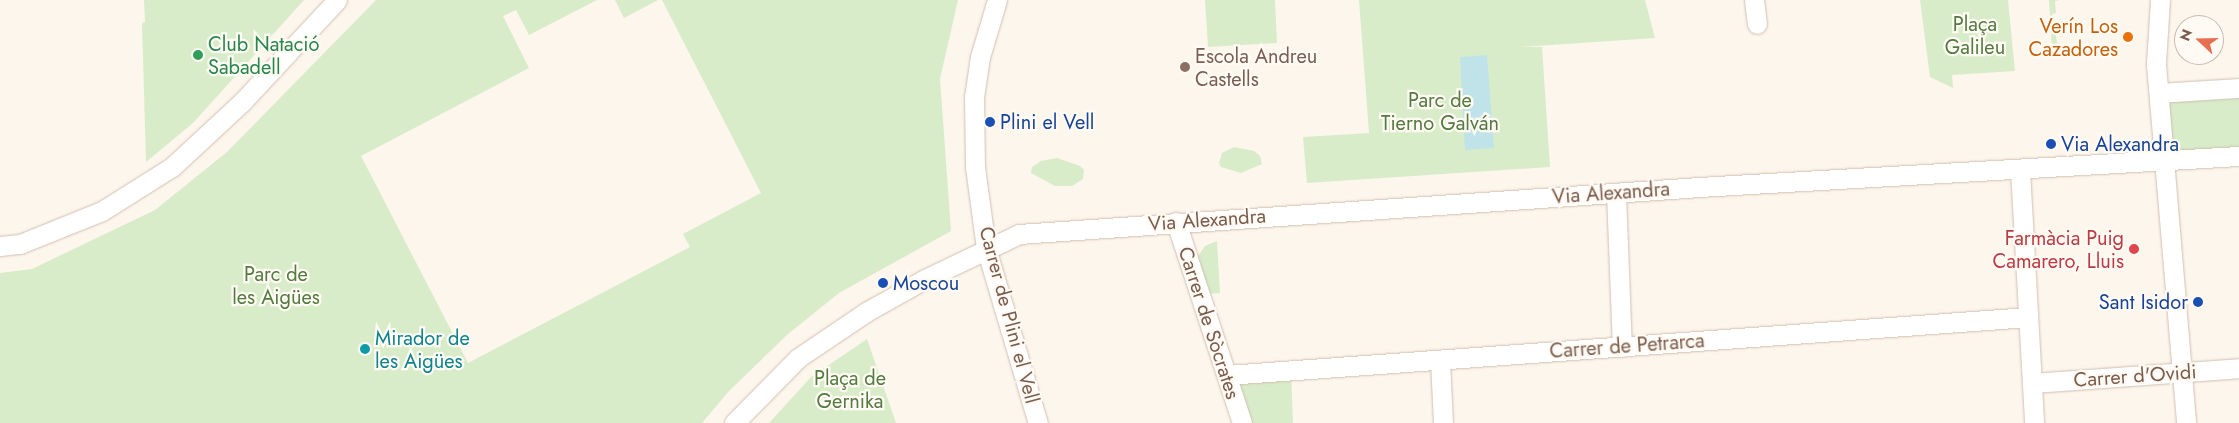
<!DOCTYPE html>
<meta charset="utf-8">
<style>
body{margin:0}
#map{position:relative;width:2239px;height:423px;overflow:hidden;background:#fdf6ec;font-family:Jost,sans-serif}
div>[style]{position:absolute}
.green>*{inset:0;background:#d8ecc9}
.water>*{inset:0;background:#bfe3e8}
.roads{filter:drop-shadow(0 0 1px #d1beb0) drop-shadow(0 0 1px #d1beb0)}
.street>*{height:19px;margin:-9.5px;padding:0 9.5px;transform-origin:9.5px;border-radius:9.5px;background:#fff}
.dots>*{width:14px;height:14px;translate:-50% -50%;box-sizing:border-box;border:2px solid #fffaf3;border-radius:50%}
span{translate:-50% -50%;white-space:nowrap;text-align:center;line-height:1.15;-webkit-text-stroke:4.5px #fffaf3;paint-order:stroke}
.park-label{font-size:20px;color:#537a41}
.food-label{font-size:20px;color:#c56008}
.right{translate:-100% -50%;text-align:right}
.leisure-label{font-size:20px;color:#27864d}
.left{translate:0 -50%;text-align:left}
.education-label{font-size:20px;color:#785e54}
.transit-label{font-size:20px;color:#164399}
.street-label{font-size:20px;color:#7a5c4d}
.health-label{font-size:20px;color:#be3a42}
.culture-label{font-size:20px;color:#0d838f}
.north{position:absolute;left:2174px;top:15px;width:50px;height:50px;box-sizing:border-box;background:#fffaf3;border:1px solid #cabbb1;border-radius:50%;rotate:291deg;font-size:14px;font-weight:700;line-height:20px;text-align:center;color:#7a5c4d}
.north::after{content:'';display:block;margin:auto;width:18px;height:22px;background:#e76f51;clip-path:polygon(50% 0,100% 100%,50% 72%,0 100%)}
</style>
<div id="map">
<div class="green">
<i style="clip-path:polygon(144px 0,304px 0,193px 123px,146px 162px,142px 23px,145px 22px)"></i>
<i style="clip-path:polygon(376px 0,597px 0,529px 35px,516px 10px,503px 16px,529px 68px,361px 156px,468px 363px,690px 247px,683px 234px,761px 193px,662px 0,958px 0,940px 79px,951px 231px,839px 293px,788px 334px,729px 391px,702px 423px,0 423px,0 273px,32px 269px,155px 210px,227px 152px)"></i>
<i style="clip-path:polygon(615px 0,658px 0,624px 18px)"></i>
<i style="clip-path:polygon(1205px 0,1275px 0,1277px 43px,1208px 47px)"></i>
<i style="clip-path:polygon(1359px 0,1645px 0,1655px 38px,1520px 47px,1542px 47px,1550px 167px,1307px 183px,1303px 137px,1369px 133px)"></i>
<i style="clip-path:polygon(1920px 0,2008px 0,2015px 71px,1952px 75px,1953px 88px,1930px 77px)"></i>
<i style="clip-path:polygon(2049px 0,2060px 0,2055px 1px,2056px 13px,2052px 14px,2058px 48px,2052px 48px)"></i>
<i style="clip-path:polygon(2239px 88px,2239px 156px,2164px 160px,2159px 93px)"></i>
<i style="clip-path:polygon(1234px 147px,1254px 151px,1260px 156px,1262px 164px,1241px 173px,1221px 167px,1219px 163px,1222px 153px)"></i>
<i style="clip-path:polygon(1057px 158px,1080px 166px,1084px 170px,1083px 179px,1072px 186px,1055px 186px,1031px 173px,1032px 167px,1041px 161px)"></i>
<i style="clip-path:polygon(1217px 241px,1220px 293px,1205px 294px,1198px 279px,1198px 256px,1205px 246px)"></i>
<i style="clip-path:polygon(867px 339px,896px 423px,769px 423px,811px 377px)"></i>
<i style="clip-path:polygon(1291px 371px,1293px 423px,1241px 423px,1227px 375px)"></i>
</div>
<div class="water">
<i style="clip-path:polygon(1487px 55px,1494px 148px,1465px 150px,1460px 57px)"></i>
</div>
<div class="roads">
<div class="street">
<i style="left:997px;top:0;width:59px;rotate:106.6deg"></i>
<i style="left:980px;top:57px;width:40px;rotate:98.5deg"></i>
<i style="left:974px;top:97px;width:70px;rotate:89.2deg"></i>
<i style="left:975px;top:167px;width:82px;rotate:82.3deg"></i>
<i style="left:986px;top:248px;width:183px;rotate:73.5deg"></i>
<i style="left:1754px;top:0;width:24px;rotate:83deg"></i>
<i style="left:2160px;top:0;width:64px;rotate:93.6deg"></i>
<i style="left:2156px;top:64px;width:360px;rotate:85.2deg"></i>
<i style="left:2159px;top:93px;width:80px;rotate:-3.6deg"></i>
<i style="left:2020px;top:170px;width:253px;rotate:86.8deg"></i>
<i style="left:1616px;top:193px;width:154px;rotate:87.8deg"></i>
<i style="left:1176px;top:222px;width:212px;rotate:71.8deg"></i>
<i style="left:0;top:246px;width:20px;rotate:-6deg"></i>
<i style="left:20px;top:244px;width:88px;rotate:-21.9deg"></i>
<i style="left:102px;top:211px;width:83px;rotate:-32.2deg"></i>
<i style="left:172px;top:167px;width:96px;rotate:-42.9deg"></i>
<i style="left:242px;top:102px;width:139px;rotate:-47deg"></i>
<i style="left:1440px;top:360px;width:63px;rotate:87.3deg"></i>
<i style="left:1227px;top:375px;width:803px;rotate:-4.14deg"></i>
<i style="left:2032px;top:383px;width:208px;rotate:-4.1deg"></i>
<i style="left:734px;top:423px;width:91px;rotate:-45.4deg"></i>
<i style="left:798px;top:358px;width:82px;rotate:-34.1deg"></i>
<i style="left:866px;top:312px;width:68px;rotate:-29.2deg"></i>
<i style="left:925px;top:279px;width:104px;rotate:-25.6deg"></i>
<i style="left:1019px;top:234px;width:682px;rotate:-3.95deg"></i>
<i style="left:1699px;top:187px;width:541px;rotate:-3.29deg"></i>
</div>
</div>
<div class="dots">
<i style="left:2128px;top:37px;background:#e8710a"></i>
<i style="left:198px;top:55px;background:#2e9e5b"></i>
<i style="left:1185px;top:67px;background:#8d6e63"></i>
<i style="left:990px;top:122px;background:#1a4fb4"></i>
<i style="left:2051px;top:144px;background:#1a4fb4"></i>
<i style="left:2134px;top:249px;background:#e0444e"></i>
<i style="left:883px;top:283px;background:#1a4fb4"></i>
<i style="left:2198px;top:302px;background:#1a4fb4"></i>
<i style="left:365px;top:349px;background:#0f9aa8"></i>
</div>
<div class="park-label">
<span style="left:1975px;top:36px">Plaça<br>Galileu</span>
<span style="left:1440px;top:112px">Parc de<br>Tierno Galván</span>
<span style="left:276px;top:286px">Parc de<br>les Aigües</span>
<span style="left:850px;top:390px">Plaça de<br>Gernika</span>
</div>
<div class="food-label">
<span class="right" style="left:2118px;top:38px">Verín Los<br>Cazadores</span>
</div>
<div class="leisure-label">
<span class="left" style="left:208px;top:56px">Club Natació<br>Sabadell</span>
</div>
<div class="education-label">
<span class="left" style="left:1195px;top:68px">Escola Andreu<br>Castells</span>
</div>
<div class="transit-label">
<span class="left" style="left:1000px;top:122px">Plini el Vell</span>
<span class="left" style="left:2061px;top:144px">Via Alexandra</span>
<span class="left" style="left:893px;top:283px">Moscou</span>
<span class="right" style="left:2188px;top:302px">Sant Isidor</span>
</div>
<div class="street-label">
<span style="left:1611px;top:193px;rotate:-4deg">Via Alexandra</span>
<span style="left:1207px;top:220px;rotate:-4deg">Via Alexandra</span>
<span style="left:1009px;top:315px;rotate:75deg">Carrer de Plini el Vell</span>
<span style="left:1209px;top:323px;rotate:72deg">Carrer de Sòcrates</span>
<span style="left:1627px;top:346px;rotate:-4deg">Carrer de Petrarca</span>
<span style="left:2135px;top:376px;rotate:-4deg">Carrer d'Ovidi</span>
</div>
<div class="health-label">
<span class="right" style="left:2124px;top:250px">Farmàcia Puig<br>Camarero, Lluis</span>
</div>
<div class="culture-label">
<span class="left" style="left:375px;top:350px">Mirador de<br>les Aigües</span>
</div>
<div class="north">N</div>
</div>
